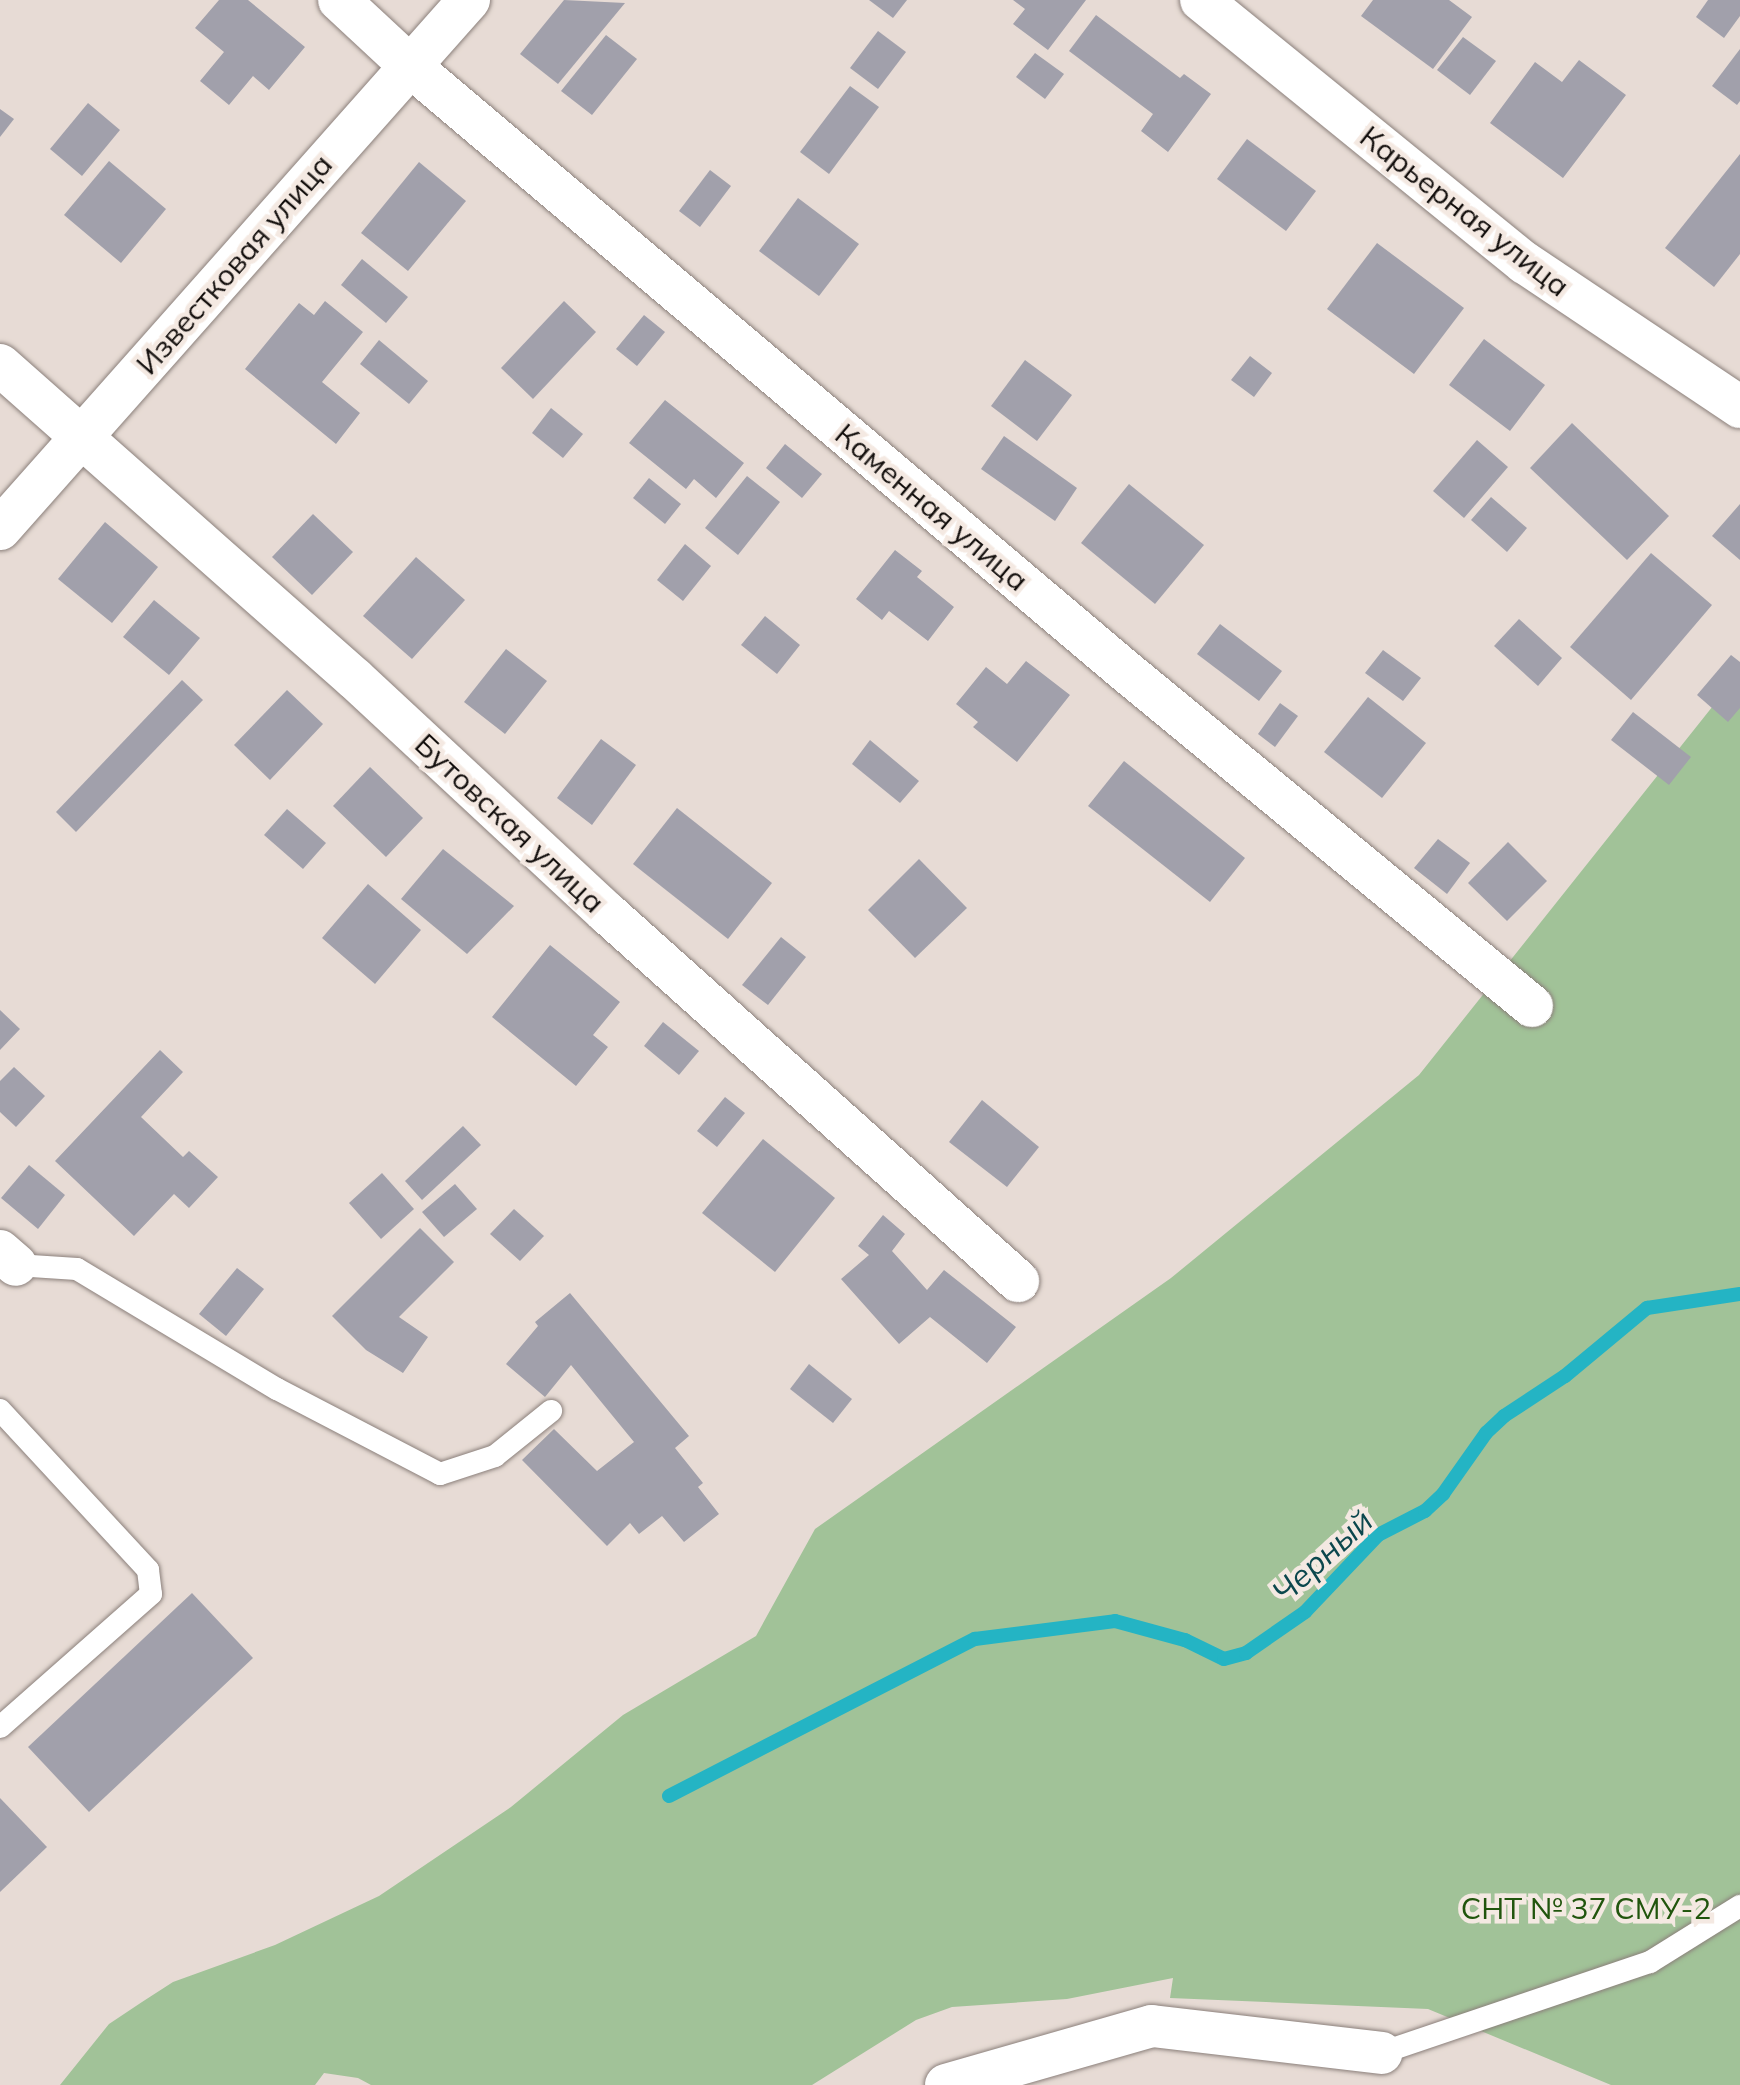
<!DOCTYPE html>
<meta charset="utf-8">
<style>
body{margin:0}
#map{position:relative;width:1740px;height:2085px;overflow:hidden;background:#e7dbd5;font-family:Mulish,sans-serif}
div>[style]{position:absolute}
.green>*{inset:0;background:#a1c298}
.stream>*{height:14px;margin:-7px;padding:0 7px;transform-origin:7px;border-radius:7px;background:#24b4c4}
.building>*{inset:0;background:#a1a0ab}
.roads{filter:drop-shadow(0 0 2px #8b807b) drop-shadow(0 0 2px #8b807b)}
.service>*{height:22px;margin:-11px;padding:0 11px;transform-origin:11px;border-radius:11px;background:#fff}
.minor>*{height:42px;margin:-21px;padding:0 21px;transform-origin:21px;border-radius:21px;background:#fff}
span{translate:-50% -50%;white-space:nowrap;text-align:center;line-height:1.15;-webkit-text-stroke:9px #f4e9e2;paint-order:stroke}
.street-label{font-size:30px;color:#130f0d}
.park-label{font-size:30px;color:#21550d}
.water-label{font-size:32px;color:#0b474d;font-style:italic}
</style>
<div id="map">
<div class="green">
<i style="clip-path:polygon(1740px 672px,1740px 2085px,1611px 2085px,1428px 2009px,1170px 1998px,1173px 1978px,1067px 1999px,952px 2007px,916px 2020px,812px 2085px,371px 2085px,358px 2078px,324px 2073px,315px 2085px,60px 2085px,109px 2024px,142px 2002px,173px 1982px,275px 1945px,379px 1896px,511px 1807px,623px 1715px,756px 1636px,815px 1529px,1171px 1278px,1419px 1075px)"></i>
</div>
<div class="stream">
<i style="left:669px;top:1796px;width:344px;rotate:-27.2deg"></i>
<i style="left:975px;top:1639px;width:141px;rotate:-7.3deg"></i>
<i style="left:1115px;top:1621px;width:73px;rotate:15.2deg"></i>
<i style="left:1185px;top:1640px;width:43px;rotate:26deg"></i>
<i style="left:1224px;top:1659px;width:23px;rotate:-15deg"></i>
<i style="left:1246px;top:1653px;width:72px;rotate:-34.8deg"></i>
<i style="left:1305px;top:1612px;width:106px;rotate:-46.5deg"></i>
<i style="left:1378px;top:1535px;width:53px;rotate:-27.1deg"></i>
<i style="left:1425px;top:1511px;width:25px;rotate:-43deg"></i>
<i style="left:1443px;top:1494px;width:75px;rotate:-54.8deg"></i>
<i style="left:1486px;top:1433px;width:25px;rotate:-43deg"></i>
<i style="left:1504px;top:1416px;width:73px;rotate:-33.3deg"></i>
<i style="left:1565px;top:1376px;width:107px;rotate:-39.7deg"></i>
<i style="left:1647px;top:1308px;width:94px;rotate:-8.6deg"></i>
</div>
<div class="building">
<i style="clip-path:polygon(219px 0,248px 0,305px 47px,269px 90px,253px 76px,229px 105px,200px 81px,224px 52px,195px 28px)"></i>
<i style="clip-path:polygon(564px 0,625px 3px,558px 84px,520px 54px)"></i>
<i style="clip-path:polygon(869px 0,907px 0,893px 18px)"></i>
<i style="clip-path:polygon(1013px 0,1086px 0,1048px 50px,1013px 24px,1025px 9px)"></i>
<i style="clip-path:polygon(1373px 0,1449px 0,1472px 17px,1433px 69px,1361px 16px)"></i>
<i style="clip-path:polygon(1708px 0,1740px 0,1740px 16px,1724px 38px,1696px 17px)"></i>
<i style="clip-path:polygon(1096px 15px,1180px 78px,1184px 74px,1211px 94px,1168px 152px,1141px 131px,1153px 114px,1069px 51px)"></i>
<i style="clip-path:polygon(878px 31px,906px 52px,878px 89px,850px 68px)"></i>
<i style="clip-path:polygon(606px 35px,637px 59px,592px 115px,561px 91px)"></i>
<i style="clip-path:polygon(1463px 37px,1496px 61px,1470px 95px,1437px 70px)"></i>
<i style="clip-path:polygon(1740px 49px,1740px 101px,1737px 105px,1712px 86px)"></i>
<i style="clip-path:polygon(1035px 53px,1064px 74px,1045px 99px,1016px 77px)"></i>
<i style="clip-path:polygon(1579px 60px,1626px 95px,1563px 178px,1490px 123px,1535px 62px,1562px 82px)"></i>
<i style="clip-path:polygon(850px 86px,879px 107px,829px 174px,800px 152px)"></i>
<i style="clip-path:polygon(88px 103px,120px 130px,82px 176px,50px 149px)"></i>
<i style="clip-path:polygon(0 109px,14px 119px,0 137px)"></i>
<i style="clip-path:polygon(1247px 139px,1316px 191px,1286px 231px,1217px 179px)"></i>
<i style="clip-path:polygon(1740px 154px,1740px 254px,1714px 287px,1665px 248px)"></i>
<i style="clip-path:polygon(109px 161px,166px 209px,121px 263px,64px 215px)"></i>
<i style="clip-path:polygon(419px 162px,466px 201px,408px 271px,361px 233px)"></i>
<i style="clip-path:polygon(710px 170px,731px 186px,700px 227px,679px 211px)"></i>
<i style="clip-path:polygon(798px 198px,859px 244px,819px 296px,759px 251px)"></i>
<i style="clip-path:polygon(1377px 243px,1464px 308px,1414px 374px,1327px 309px)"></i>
<i style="clip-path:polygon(362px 259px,408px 297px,386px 323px,341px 285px)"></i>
<i style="clip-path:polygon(325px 301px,363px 332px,322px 382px,360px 413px,336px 444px,245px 369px,299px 303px,314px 315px)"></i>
<i style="clip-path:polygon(564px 301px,596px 332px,533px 399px,501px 368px)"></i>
<i style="clip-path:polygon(644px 315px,665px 332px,637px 366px,616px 349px)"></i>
<i style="clip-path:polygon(1484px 339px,1545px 385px,1510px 431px,1449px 385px)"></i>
<i style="clip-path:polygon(379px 340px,428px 381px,409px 404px,360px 364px)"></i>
<i style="clip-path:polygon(1250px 356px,1272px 373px,1254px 397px,1231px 380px)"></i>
<i style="clip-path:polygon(1025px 360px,1072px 395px,1037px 441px,991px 406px)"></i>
<i style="clip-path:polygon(665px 400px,744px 463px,716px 498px,694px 479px,686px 489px,629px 443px)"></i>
<i style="clip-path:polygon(551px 408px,583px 434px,563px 458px,532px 433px)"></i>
<i style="clip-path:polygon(1572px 423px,1669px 516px,1627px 560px,1530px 468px)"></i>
<i style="clip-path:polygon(1004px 436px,1077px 488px,1055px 521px,981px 469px)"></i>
<i style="clip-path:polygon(1477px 440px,1508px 467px,1464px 518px,1433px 491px)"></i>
<i style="clip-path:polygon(785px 444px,822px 474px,802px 498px,766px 468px)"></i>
<i style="clip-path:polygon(747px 476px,780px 502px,738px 555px,705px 528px)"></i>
<i style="clip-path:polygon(649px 478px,681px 504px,665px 524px,633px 498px)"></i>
<i style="clip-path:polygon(1129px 484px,1204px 545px,1155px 604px,1081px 543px)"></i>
<i style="clip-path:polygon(1491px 497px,1527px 528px,1507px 552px,1471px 520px)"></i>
<i style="clip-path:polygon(1740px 504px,1740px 560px,1712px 536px)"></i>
<i style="clip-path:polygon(313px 514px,353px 552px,312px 595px,272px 557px)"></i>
<i style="clip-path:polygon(105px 522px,158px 567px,112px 623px,58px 579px)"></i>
<i style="clip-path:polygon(685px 544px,711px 566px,683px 601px,657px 580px)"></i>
<i style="clip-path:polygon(895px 550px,922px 571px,917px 577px,954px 607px,928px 641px,889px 611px,882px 620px,856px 599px)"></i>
<i style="clip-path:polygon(1651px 553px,1712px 605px,1631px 700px,1570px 647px)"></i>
<i style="clip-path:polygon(416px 557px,465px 600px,412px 659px,363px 616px)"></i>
<i style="clip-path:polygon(154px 600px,200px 638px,169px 675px,123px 637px)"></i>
<i style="clip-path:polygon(765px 616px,800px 645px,777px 674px,741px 645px)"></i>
<i style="clip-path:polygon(1519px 619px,1562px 658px,1538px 686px,1494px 646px)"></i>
<i style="clip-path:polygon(1220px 624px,1282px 671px,1259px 701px,1197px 654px)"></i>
<i style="clip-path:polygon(506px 649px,547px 681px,505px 734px,464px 702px)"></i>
<i style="clip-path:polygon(1383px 650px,1421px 678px,1403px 701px,1365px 673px)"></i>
<i style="clip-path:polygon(1731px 655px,1740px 662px,1740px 708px,1728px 722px,1697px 695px)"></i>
<i style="clip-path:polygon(1026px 661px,1070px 695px,1017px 762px,973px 727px,978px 722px,956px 704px,986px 667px,1007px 684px)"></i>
<i style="clip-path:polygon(182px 680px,203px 700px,76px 832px,56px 812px)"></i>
<i style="clip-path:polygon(287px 690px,323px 724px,270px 780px,234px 745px)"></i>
<i style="clip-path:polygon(1368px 697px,1426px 743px,1382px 798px,1324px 752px)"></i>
<i style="clip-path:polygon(1280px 703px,1298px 716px,1275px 747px,1258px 734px)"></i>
<i style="clip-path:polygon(1633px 712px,1691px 757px,1669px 785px,1611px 740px)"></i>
<i style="clip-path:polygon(601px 739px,636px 765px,592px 825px,557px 798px)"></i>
<i style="clip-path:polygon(870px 740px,919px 781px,900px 803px,852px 764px)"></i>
<i style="clip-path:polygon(1124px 761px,1245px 858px,1210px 902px,1088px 806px)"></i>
<i style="clip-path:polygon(370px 767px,423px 818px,386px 857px,333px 806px)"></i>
<i style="clip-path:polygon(677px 808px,772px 883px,728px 939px,633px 864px)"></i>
<i style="clip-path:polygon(287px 809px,326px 843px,303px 869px,264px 835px)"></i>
<i style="clip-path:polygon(1438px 839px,1470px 863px,1447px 894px,1414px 868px)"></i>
<i style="clip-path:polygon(1508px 842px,1547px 881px,1507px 921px,1468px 883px)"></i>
<i style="clip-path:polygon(443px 849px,514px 906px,467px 954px,401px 899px)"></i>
<i style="clip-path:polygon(919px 859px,967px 908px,915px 958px,868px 910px)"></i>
<i style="clip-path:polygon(368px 884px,421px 930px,375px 984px,322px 938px)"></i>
<i style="clip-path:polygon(781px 937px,806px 957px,768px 1005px,742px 985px)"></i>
<i style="clip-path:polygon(550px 945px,620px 1002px,593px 1035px,608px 1047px,576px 1086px,492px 1017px)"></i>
<i style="clip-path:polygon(0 1010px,20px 1029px,0 1050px)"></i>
<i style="clip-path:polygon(663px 1022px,699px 1051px,679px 1075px,644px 1046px)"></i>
<i style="clip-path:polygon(160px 1050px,183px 1072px,141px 1117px,183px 1157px,189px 1151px,218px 1177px,189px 1208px,174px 1194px,134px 1236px,55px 1161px)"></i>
<i style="clip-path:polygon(14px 1067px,45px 1096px,16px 1127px,0 1112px,0 1081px)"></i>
<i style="clip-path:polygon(725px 1097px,745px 1113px,717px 1147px,697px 1131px)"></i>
<i style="clip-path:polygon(982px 1100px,1039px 1147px,1007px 1187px,949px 1142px)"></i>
<i style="clip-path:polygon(463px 1126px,481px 1145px,422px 1200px,405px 1181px)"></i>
<i style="clip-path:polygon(763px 1139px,835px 1198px,775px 1272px,702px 1213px)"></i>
<i style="clip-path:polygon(29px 1165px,65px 1195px,38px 1229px,1px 1198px)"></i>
<i style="clip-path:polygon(382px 1173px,414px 1209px,381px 1239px,349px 1203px)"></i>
<i style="clip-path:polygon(455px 1184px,477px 1209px,444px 1237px,422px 1212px)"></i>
<i style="clip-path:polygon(514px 1209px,544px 1236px,520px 1261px,490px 1234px)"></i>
<i style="clip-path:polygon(883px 1215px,905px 1234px,892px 1251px,927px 1290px,944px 1270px,1016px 1327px,987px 1363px,930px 1317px,899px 1344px,841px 1279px,869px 1255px,858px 1246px)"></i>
<i style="clip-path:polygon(420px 1228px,454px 1262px,399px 1317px,428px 1337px,403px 1373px,366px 1350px,332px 1316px)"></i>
<i style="clip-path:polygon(237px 1268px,264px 1289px,226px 1336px,199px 1314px)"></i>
<i style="clip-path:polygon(570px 1293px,689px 1436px,675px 1448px,703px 1483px,698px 1487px,719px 1514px,684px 1542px,662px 1516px,639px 1534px,630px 1523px,607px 1546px,522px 1460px,554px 1429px,597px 1471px,634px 1442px,571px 1365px,545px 1397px,506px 1364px,538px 1326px,535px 1322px)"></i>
<i style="clip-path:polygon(809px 1364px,852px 1399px,833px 1423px,790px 1389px)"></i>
<i style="clip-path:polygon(192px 1593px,253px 1658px,89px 1812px,28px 1747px)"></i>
<i style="clip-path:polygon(0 1798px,47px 1847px,0 1892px)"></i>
</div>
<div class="roads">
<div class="service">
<i style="left:16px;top:1265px;width:61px;rotate:3.8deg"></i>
<i style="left:77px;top:1269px;width:233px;rotate:31deg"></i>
<i style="left:277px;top:1389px;width:184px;rotate:27.5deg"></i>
<i style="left:440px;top:1474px;width:58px;rotate:-18.1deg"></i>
<i style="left:495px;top:1456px;width:72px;rotate:-38.8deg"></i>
<i style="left:0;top:1410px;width:218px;rotate:47.2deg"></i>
<i style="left:148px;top:1570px;width:24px;rotate:83deg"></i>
<i style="left:151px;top:1594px;width:201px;rotate:138.6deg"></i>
<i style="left:1381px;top:2053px;width:284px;rotate:-18.7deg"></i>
<i style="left:1650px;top:1962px;width:106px;rotate:-31.9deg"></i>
</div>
<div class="minor">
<i style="left:339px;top:0;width:96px;rotate:42.9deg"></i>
<i style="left:409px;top:65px;width:935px;rotate:40.23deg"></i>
<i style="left:1123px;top:669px;width:530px;rotate:39.49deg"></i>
<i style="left:1201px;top:0;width:417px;rotate:39.1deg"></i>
<i style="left:1525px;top:263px;width:259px;rotate:33.8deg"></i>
<i style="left:0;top:365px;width:474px;rotate:41.5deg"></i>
<i style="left:355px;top:679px;width:344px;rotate:42.9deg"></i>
<i style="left:607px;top:913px;width:552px;rotate:41.84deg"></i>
<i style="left:0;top:529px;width:707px;rotate:-48.44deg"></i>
<i style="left:0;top:1251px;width:21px;rotate:41deg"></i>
<i style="left:946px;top:2085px;width:214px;rotate:-16deg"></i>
<i style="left:1152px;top:2026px;width:231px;rotate:6.7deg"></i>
</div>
</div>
<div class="street-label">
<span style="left:1465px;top:211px;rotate:38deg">Карьерная улица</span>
<span style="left:234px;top:264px;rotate:-49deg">Известковая улица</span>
<span style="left:932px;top:507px;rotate:40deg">Каменная улица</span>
<span style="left:510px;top:823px;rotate:43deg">Бутовская улица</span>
</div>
<div class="park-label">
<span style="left:1586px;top:1908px">СНТ № 37 СМУ-2</span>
</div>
<div class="water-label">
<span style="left:1322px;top:1556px;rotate:-42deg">Черный</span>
</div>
</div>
